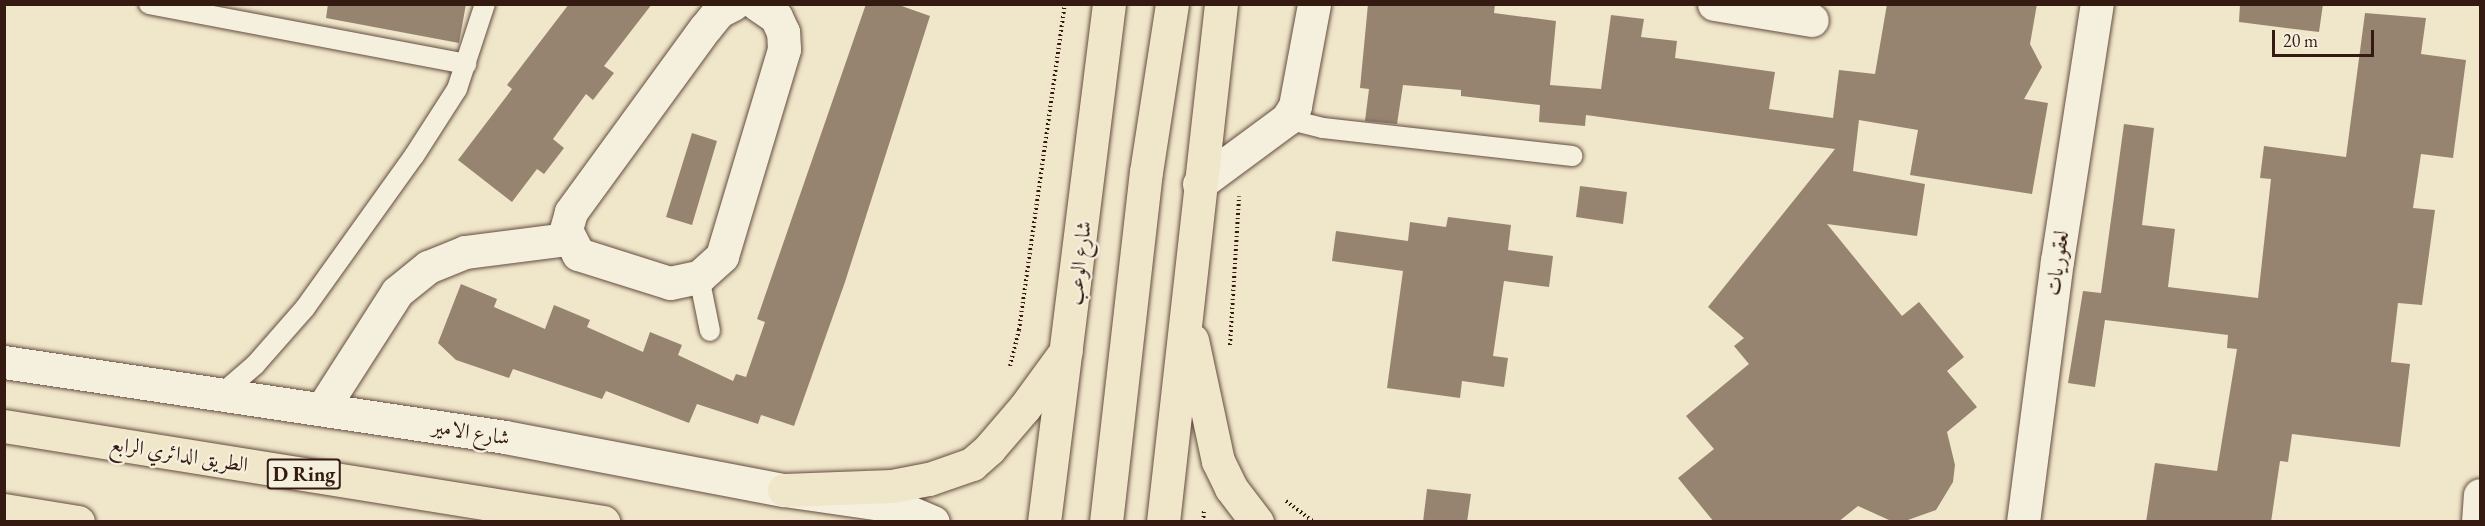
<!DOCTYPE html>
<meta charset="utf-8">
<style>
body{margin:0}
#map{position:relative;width:2485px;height:526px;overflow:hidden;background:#f0e6ca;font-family:"EB Garamond",Amiri,serif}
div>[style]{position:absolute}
.building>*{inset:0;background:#968471}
.path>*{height:4px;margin-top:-2px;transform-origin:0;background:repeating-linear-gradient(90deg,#351a11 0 1.5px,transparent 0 4.5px)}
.roads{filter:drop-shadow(0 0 2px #644d3f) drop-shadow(0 0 2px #644d3f)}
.lane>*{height:20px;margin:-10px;padding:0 10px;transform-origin:10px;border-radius:10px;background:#f5efdd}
.street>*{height:33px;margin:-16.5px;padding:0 16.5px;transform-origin:16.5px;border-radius:16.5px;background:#f5efdd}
.secondary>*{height:33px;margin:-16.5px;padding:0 16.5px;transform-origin:16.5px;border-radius:16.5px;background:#f5efdd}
.primary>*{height:33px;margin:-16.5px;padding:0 16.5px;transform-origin:16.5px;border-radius:16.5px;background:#f0e6ca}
.highway>*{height:33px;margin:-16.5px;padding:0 16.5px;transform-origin:16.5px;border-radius:16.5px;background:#f0e6ca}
span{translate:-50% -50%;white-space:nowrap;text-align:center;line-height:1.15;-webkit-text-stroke:4.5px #f5efdd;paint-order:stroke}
.shield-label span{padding:2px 4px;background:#f5efdd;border:2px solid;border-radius:4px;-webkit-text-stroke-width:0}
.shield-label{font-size:20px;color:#351a11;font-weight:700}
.street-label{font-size:21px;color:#351a11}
.frame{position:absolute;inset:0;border:6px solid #351a11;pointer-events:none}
.scale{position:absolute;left:2272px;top:30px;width:102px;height:27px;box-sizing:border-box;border:3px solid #351a11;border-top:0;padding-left:8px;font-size:18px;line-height:21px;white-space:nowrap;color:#351a11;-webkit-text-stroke:4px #f5efdd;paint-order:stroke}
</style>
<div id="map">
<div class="building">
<i style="clip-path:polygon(328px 4px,466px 4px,459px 43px,326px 18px)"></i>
<i style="clip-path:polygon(569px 4px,652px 4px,604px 66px,614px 73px,593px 100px,586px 94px,553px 139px,564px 148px,544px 174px,537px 169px,512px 202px,458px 160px,512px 89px,507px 85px)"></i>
<i style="clip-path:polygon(866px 4px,896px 4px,930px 16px,845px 282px,794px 426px,761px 415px,758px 424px,697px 404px,689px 423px,606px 391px,602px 399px,513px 369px,509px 378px,456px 360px,438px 343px,461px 284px,497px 299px,494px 307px,545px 329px,554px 305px,590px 320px,587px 327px,643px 352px,650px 332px,682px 345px,678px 355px,733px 381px,736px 374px,746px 377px,765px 322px,757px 319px)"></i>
<i style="clip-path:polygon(1368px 4px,1495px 4px,1494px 13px,1556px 21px,1550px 85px,1601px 89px,1611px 15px,1644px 19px,1641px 37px,1677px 41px,1675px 58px,1775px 72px,1769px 109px,1833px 118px,1839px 70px,1875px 74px,1887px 4px,2037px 4px,2030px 44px,2042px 67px,2024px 99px,2048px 103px,2032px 194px,1910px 175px,1918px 130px,1859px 120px,1853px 171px,1925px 184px,1917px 236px,1827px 224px,1902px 316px,1919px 302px,1964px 357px,1947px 371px,1977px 407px,1947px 432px,1955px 465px,1953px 482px,1936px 510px,1905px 521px,1889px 520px,1858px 506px,1838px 522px,1714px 522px,1678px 478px,1714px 449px,1686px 416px,1749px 364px,1734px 346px,1744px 338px,1708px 307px,1835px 149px,1586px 115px,1585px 126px,1539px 122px,1540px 105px,1461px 96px,1461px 90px,1403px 85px,1397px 124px,1365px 121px,1369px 89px,1360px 88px)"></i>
<i style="clip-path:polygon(2240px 4px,2323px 4px,2319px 32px,2239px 22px)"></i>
<i style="clip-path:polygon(2365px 13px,2426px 18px,2421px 54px,2466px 60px,2453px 158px,2421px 154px,2413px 208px,2435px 210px,2422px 305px,2398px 303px,2391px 362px,2410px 364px,2400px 447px,2292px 434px,2288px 462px,2280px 461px,2271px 522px,2146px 522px,2155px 463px,2217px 471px,2237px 349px,2227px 348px,2228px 335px,2105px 320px,2095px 387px,2068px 383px,2083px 291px,2101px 293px,2124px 124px,2154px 128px,2142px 225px,2175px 229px,2168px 287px,2258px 298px,2271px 179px,2260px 178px,2264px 146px,2346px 157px)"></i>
<i style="clip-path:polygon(692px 133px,717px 141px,692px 225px,666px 217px)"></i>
<i style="clip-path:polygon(1580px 186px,1627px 192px,1623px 224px,1576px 217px)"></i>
<i style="clip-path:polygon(1448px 217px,1511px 225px,1508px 250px,1553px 256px,1549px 287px,1504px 281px,1493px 356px,1508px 358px,1504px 387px,1462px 381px,1460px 398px,1387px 388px,1403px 271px,1332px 261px,1336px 231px,1408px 241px,1410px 222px,1446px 227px)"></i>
<i style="clip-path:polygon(1427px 489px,1471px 494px,1467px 522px,1423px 522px)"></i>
</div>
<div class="path">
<i style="left:1230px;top:345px;width:149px;rotate:-86.5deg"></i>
<i style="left:1010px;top:366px;width:37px;rotate:-76deg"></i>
<i style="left:1019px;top:330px;width:329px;rotate:-82deg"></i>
<i style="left:1286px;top:501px;width:35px;rotate:37deg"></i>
<i style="left:1203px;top:522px;width:12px;rotate:-85deg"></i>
</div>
<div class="roads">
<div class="lane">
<i style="left:149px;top:4px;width:323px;rotate:10.7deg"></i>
<i style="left:1287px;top:119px;width:37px;rotate:14deg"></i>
<i style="left:1323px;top:128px;width:251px;rotate:6.4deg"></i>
<i style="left:699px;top:277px;width:55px;rotate:78.5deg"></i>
<i style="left:219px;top:396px;width:48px;rotate:-40.7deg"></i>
<i style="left:255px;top:365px;width:76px;rotate:-48.7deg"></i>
<i style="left:305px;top:308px;width:187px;rotate:-54.4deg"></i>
<i style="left:414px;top:156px;width:80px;rotate:-57.3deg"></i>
<i style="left:457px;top:89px;width:89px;rotate:-71.8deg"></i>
</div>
<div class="street">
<i style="left:733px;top:4px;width:16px;rotate:153deg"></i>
<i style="left:719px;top:11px;width:22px;rotate:129deg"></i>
<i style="left:705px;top:28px;width:228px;rotate:126.1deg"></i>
<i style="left:571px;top:212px;width:19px;rotate:106deg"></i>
<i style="left:566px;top:230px;width:27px;rotate:63deg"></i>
<i style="left:578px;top:254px;width:96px;rotate:17.5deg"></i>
<i style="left:670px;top:283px;width:30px;rotate:-12deg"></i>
<i style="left:699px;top:277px;width:31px;rotate:-42deg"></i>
<i style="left:722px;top:256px;width:216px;rotate:-73.3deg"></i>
<i style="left:784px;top:49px;width:17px;rotate:-93deg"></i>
<i style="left:783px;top:32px;width:17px;rotate:-115deg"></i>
<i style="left:776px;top:17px;width:23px;rotate:-146deg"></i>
<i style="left:1714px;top:4px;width:99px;rotate:9.3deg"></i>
<i style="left:1199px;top:184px;width:109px;rotate:-36.5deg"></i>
<i style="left:1287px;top:119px;width:15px;rotate:-58deg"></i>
<i style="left:1295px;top:106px;width:104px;rotate:-79.4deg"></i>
<i style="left:322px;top:409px;width:139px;rotate:-57.3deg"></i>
<i style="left:397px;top:292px;width:40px;rotate:-39deg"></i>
<i style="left:428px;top:267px;width:40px;rotate:-22deg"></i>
<i style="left:465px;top:252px;width:103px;rotate:-7.3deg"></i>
<i style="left:2023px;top:522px;width:263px;rotate:-82.6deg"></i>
<i style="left:2057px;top:261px;width:260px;rotate:-81.2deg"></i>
<i style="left:2478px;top:522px;width:27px;rotate:-86deg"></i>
</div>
<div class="secondary">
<i style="left:4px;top:362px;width:507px;rotate:8.51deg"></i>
<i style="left:505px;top:437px;width:284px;rotate:10.8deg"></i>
<i style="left:784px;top:490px;width:112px;rotate:8.2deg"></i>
<i style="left:895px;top:506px;width:41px;rotate:22.8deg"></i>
</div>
<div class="primary">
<i style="left:1192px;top:340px;width:124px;rotate:77.9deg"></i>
<i style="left:1218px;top:461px;width:30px;rotate:64deg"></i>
<i style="left:1231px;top:488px;width:43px;rotate:52.6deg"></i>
<i style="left:784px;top:490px;width:108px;rotate:-2.1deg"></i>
<i style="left:892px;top:486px;width:38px;rotate:-11deg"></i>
<i style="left:929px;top:479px;width:46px;rotate:-19.2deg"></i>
<i style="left:972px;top:464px;width:23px;rotate:-41deg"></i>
<i style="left:989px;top:449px;width:55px;rotate:-49.4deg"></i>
<i style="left:1025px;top:407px;width:69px;rotate:-53.8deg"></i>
<i style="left:1044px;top:522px;width:522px;rotate:-82.85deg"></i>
<i style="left:1106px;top:522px;width:352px;rotate:-83.5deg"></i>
<i style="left:1146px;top:172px;width:170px;rotate:-81.2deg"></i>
<i style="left:1163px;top:522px;width:521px;rotate:-83.61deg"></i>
</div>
<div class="highway">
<i style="left:4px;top:426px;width:607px;rotate:9.11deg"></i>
<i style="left:4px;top:510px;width:75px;rotate:9.2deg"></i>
</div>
</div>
<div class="shield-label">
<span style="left:304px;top:474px">D Ring</span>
</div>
<div class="street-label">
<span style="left:1079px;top:263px;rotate:-83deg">شارع الوعب</span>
<span style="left:2057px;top:263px;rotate:-82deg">لعقوريات</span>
<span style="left:471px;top:432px;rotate:9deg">شارع الامير</span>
<span style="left:179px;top:454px;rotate:9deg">الطريق الدائري الرابع</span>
</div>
<div class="frame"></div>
<div class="scale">20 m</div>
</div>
